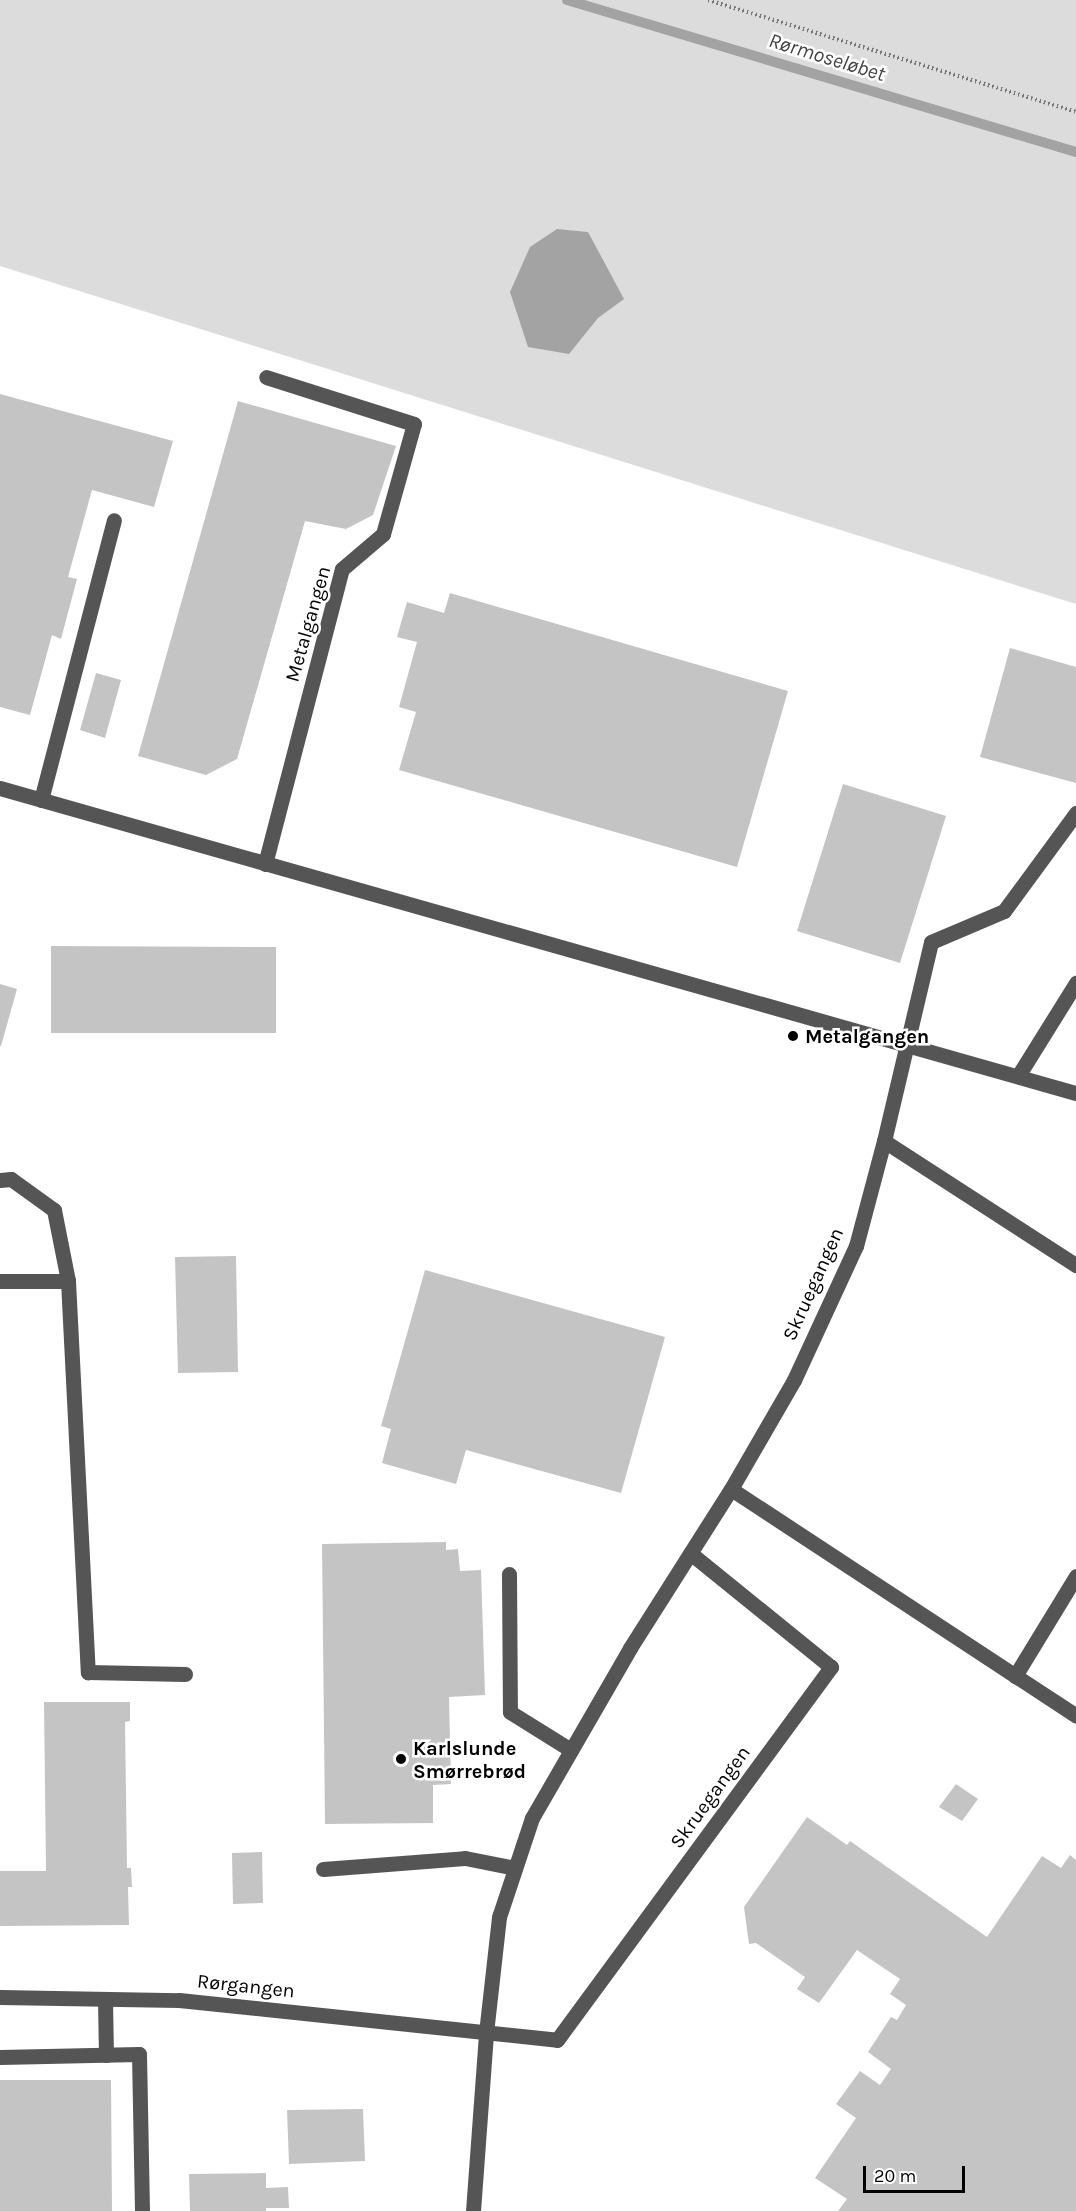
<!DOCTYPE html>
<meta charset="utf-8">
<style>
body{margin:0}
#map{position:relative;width:1076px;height:2211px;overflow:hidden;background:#fff;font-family:Karla,sans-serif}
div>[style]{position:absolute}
.green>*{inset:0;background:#dcdcdc}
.water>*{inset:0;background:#a3a3a3}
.stream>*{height:10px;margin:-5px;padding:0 5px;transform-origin:5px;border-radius:5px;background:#a3a3a3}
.building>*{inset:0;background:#c4c4c4}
.path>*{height:4px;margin-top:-2px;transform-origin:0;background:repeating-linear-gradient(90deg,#777 0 1.5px,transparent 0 4.5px)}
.minor>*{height:15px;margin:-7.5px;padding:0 7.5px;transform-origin:7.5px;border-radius:7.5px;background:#555}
.dots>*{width:16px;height:16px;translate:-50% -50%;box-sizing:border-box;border:3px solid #fff;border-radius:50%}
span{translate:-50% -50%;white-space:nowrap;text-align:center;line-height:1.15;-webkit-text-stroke:5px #fff;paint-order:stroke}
.street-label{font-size:20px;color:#000}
.poi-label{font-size:20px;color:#000;font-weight:700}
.left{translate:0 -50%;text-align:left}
.water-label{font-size:21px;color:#444;font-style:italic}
.scale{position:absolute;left:863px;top:2166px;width:102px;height:27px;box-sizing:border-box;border:3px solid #000;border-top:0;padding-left:8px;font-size:18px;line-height:21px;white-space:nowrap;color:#000;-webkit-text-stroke:4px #fff;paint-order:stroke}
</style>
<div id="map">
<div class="green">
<i style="clip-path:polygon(0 0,1076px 0,1076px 604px,0 266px)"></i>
</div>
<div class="water">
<i style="clip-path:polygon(557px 229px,588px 232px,624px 299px,598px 318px,569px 354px,528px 347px,510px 292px,530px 247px)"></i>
</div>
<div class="stream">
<i style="left:567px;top:0;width:531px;rotate:16.63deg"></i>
</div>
<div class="building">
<i style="clip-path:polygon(0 394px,173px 441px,154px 507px,92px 490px,68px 577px,77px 579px,61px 639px,52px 635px,30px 715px,0 707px)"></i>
<i style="clip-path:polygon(238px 401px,396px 446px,373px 515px,346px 529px,305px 521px,237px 759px,206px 775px,138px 756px)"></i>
<i style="clip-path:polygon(450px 593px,788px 691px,737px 867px,399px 770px,416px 712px,399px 707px,417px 642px,397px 637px,407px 602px,444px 613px)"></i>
<i style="clip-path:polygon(1010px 648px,1076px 667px,1076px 783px,980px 757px)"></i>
<i style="clip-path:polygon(96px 673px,121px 680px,105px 738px,80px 730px)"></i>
<i style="clip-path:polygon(843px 784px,946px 816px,900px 963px,797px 931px)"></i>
<i style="clip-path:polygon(51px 946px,276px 947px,276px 1033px,51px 1033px)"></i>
<i style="clip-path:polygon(0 984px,17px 989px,1px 1046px,0 1046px)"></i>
<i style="clip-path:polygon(236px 1256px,238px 1372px,178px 1373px,175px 1257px)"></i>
<i style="clip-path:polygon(425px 1270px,665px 1337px,621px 1493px,466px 1450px,456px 1484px,382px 1463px,391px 1429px,381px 1426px)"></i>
<i style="clip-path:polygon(446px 1542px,446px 1550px,458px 1549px,460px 1571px,481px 1570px,485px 1695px,449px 1697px,451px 1784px,433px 1785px,433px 1823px,325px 1824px,322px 1544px)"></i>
<i style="clip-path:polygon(44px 1702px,130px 1702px,130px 1721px,125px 1722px,127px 1868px,131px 1868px,132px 1887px,128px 1887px,129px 1925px,0 1926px,0 1871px,46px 1871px)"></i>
<i style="clip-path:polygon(956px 1784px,978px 1799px,962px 1821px,939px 1807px)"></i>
<i style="clip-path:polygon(807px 1817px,847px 1845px,850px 1841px,987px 1937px,1042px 1856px,1061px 1868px,1070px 1855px,1076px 1860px,1076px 2211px,838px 2211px,847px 2199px,815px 2178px,856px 2118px,836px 2104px,860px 2071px,880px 2085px,891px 2069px,868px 2052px,891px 2017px,897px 2020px,906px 2005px,890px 1994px,900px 1979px,857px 1950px,819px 2003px,797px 1989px,805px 1977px,756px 1943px,749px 1944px,744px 1907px)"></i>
<i style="clip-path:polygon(262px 1852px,263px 1903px,233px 1904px,232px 1853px)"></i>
<i style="clip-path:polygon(0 2080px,111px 2080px,112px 2211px,0 2211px)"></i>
<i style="clip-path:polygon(363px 2109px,365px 2161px,289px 2164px,287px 2110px)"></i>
<i style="clip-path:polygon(266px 2173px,266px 2188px,288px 2187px,289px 2208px,266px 2208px,266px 2211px,190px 2211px,189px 2174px)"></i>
</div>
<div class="path">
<i style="left:708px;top:0;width:385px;rotate:16.9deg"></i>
</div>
<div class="minor">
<i style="left:0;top:788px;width:1118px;rotate:15.83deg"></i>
<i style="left:41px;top:800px;width:289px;rotate:-75.4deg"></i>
<i style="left:265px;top:864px;width:305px;rotate:-75.4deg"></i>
<i style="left:342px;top:569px;width:54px;rotate:-40.5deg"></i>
<i style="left:383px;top:534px;width:114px;rotate:-74.3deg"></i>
<i style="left:414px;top:424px;width:155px;rotate:-162.4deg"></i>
<i style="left:1018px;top:1076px;width:110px;rotate:-58.1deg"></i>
<i style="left:884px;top:1141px;width:229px;rotate:32.9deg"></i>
<i style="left:0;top:1180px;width:11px;rotate:-5deg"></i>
<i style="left:11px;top:1179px;width:53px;rotate:35.8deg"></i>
<i style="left:54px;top:1210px;width:72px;rotate:78.8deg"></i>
<i style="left:0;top:1281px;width:68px"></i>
<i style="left:68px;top:1281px;width:392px;rotate:87.1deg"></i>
<i style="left:88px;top:1672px;width:97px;rotate:1.2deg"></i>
<i style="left:731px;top:1489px;width:413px;rotate:33.3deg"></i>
<i style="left:509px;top:1574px;width:138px;rotate:89.6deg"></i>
<i style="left:510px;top:1712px;width:72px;rotate:31.9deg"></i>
<i style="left:1015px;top:1676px;width:117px;rotate:-58.6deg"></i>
<i style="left:323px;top:1869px;width:142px;rotate:-4.4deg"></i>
<i style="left:465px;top:1858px;width:51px;rotate:11.3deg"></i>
<i style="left:0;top:1997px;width:179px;rotate:1deg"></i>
<i style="left:179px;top:2000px;width:380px;rotate:6deg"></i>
<i style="left:557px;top:2040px;width:463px;rotate:-53.7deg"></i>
<i style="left:831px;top:1667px;width:181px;rotate:-141deg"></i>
<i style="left:105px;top:1999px;width:56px;rotate:89deg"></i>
<i style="left:0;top:2057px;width:139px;rotate:-1.2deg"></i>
<i style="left:139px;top:2054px;width:157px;rotate:88.9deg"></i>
<i style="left:473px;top:2211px;width:178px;rotate:-85.8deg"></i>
<i style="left:486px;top:2033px;width:117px;rotate:-83.6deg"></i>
<i style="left:499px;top:1917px;width:104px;rotate:-71.6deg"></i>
<i style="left:532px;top:1818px;width:196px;rotate:-60deg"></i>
<i style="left:630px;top:1648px;width:188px;rotate:-57.6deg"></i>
<i style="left:731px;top:1489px;width:126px;rotate:-60deg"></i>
<i style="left:794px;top:1380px;width:148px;rotate:-65.2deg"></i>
<i style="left:856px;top:1246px;width:109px;rotate:-75.1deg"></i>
<i style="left:884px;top:1141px;width:204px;rotate:-76.7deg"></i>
<i style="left:931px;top:942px;width:79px;rotate:-23deg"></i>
<i style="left:1004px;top:911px;width:122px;rotate:-53.7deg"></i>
</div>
<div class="dots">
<i style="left:793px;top:1036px;background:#000"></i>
<i style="left:401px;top:1759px;background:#000"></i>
</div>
<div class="street-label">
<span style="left:308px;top:624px;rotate:-74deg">Metalgangen</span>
<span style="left:813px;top:1284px;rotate:-66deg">Skruegangen</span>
<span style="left:710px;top:1797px;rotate:-54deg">Skruegangen</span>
<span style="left:246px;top:1986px;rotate:6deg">Rørgangen</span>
</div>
<div class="poi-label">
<span class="left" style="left:805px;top:1036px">Metalgangen</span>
<span class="left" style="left:413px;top:1760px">Karlslunde<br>Smørrebrød</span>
</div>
<div class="water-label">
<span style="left:827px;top:57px;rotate:17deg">Rørmoseløbet</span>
</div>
<div class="scale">20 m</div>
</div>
